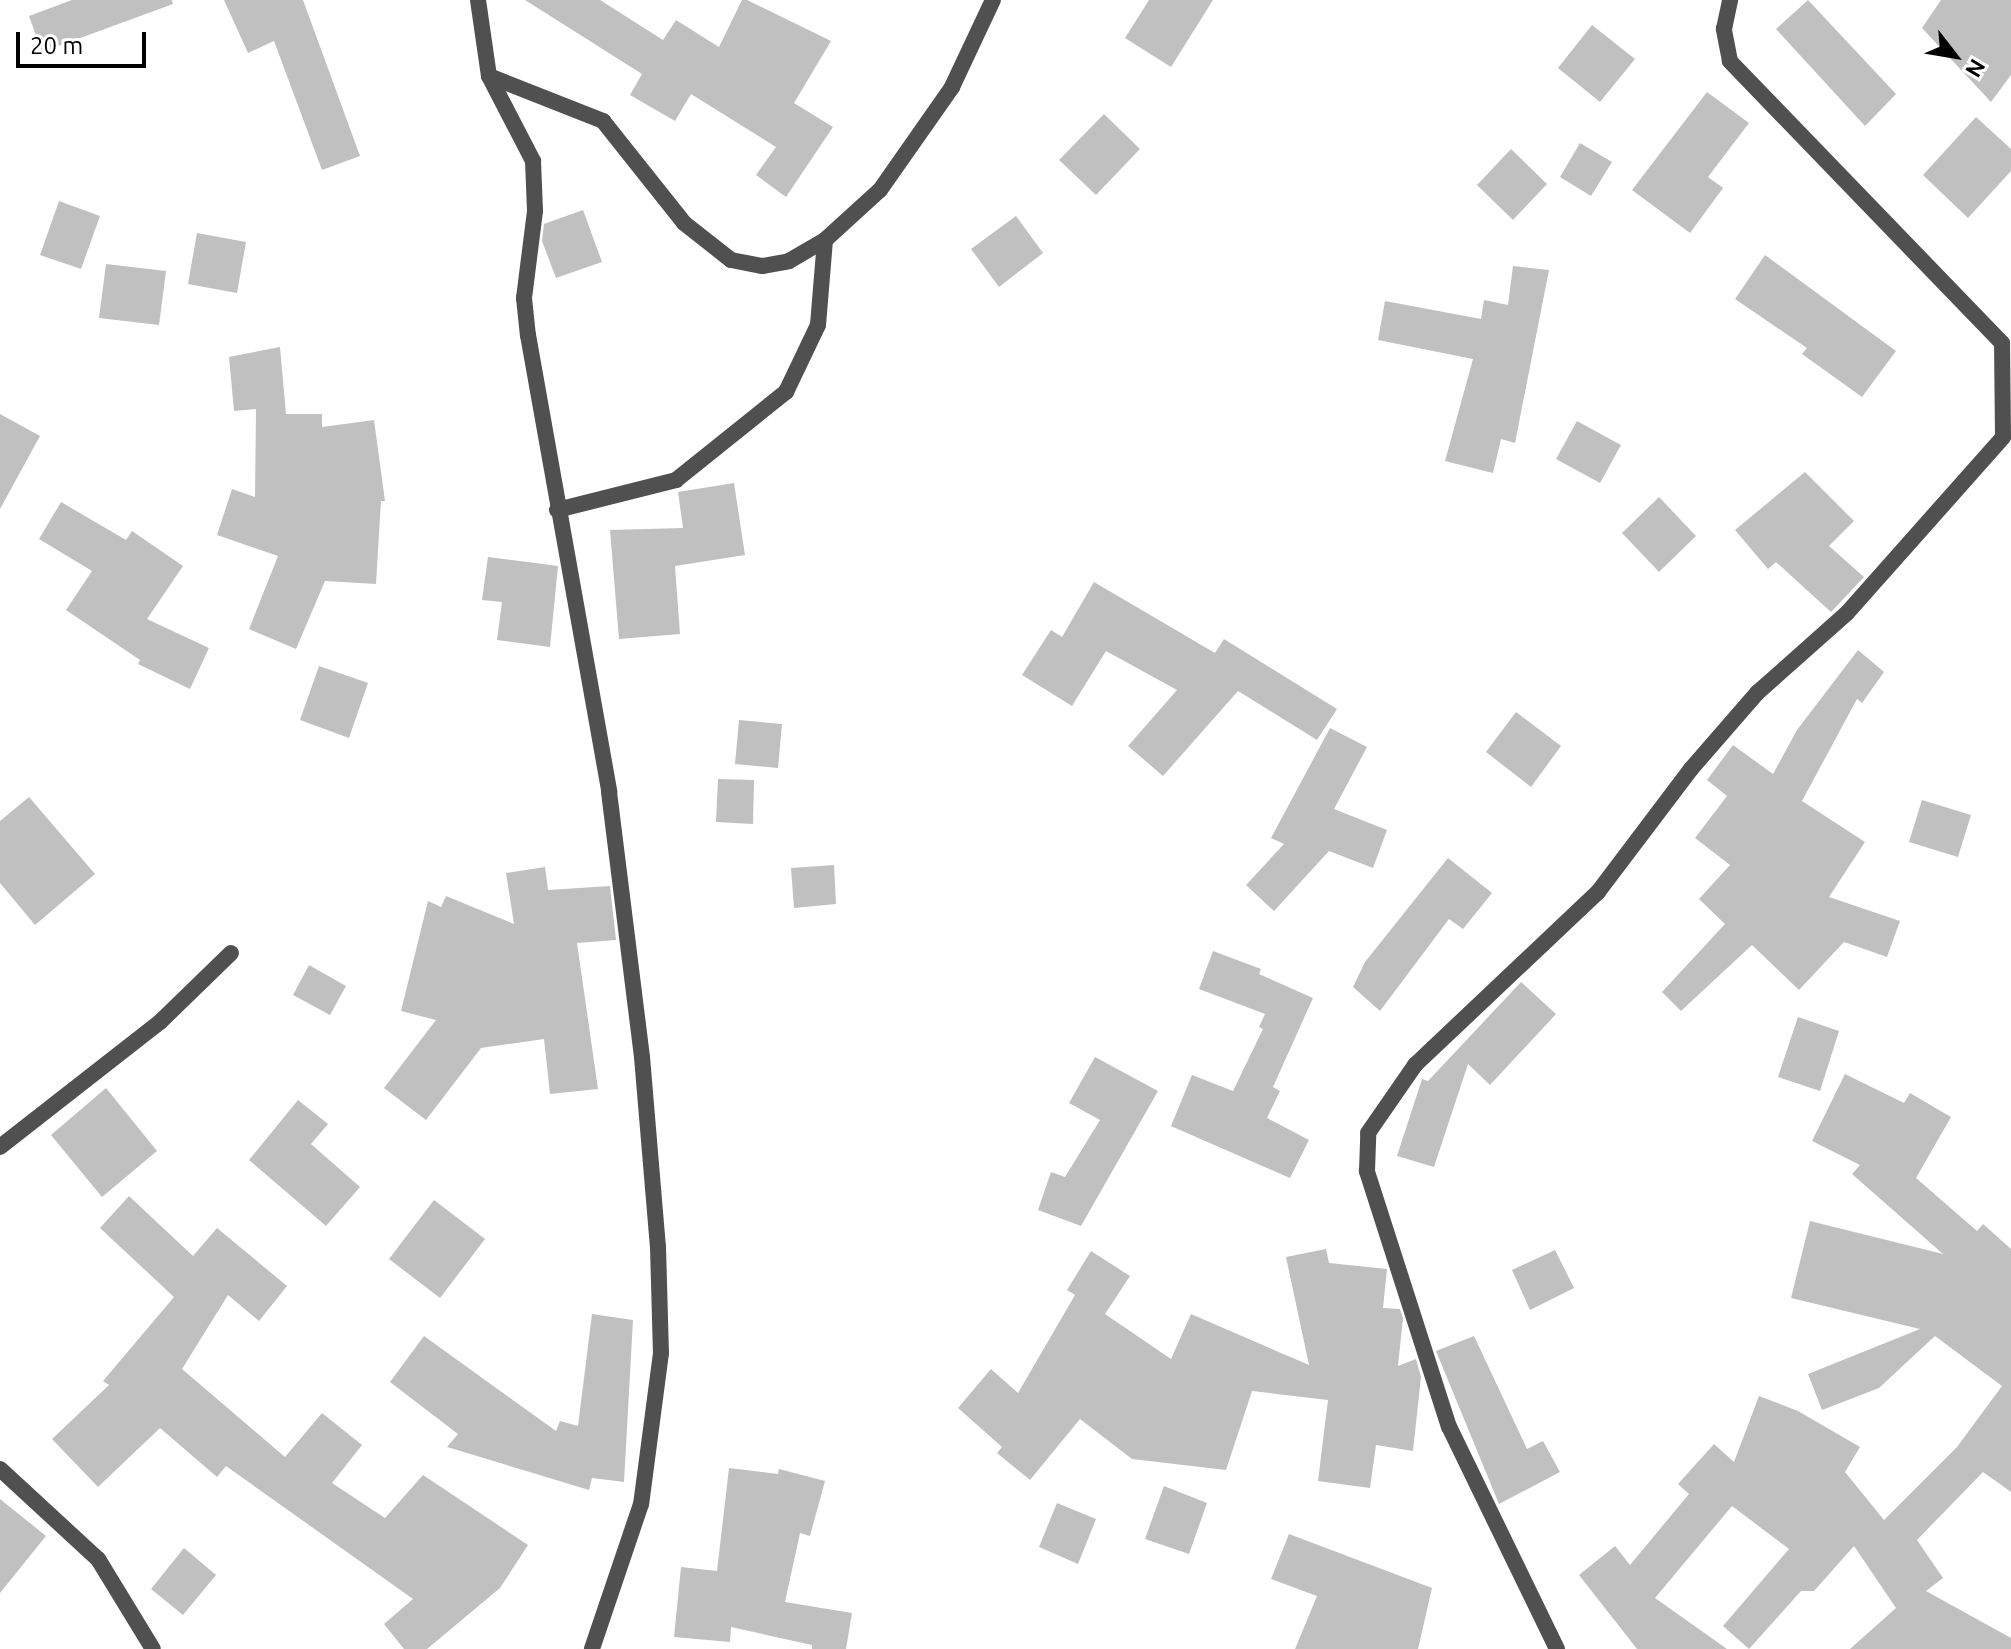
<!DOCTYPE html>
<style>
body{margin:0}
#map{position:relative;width:2011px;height:1649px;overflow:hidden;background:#fff;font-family:Ubuntu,sans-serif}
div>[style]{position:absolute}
.building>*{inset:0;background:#c0c0c0}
.minor>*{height:16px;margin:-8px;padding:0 8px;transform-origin:8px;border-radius:8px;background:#505050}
span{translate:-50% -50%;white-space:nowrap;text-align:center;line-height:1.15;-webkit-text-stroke:8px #fff;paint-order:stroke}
.north{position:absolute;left:1915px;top:16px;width:80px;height:80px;-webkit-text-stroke:6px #fff;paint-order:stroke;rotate:121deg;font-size:22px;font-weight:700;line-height:32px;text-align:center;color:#000}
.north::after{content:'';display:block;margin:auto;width:28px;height:36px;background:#000;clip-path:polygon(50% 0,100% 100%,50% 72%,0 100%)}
.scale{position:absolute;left:16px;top:32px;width:130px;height:36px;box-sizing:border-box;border:4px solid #000;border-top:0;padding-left:10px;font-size:24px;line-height:28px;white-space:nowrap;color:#000;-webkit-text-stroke:6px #fff;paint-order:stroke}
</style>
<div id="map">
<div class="building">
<i style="clip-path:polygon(72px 0,172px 0,173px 4px,42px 52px,29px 16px)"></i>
<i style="clip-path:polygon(224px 0,303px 0,360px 156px,322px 170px,274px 41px,248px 53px)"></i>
<i style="clip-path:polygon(525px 0,600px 0,663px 40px,676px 20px,719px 47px,742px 0,747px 0,831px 41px,794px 103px,833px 127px,786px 197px,756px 175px,776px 147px,691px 94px,675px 121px,630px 95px,642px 74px)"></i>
<i style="clip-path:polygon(1149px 0,1213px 0,1171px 67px,1125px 38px)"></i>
<i style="clip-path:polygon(1808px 0,1896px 94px,1865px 126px,1776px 29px)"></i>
<i style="clip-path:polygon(1941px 0,2011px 0,2011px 75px,1991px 102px,1922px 28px)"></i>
<i style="clip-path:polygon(1592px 25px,1635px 59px,1600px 102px,1558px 68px)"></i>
<i style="clip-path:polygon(1707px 92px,1749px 123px,1708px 177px,1723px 188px,1690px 233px,1632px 190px)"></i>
<i style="clip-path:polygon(1104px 114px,1140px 149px,1096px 195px,1059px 160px)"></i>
<i style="clip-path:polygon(1976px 117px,2011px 149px,2011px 171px,1968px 218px,1923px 175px)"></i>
<i style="clip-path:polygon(1580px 143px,1612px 162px,1591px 196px,1560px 177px)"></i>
<i style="clip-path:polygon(1511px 149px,1547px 184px,1513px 220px,1477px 185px)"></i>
<i style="clip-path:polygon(59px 201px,100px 216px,81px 269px,40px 255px)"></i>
<i style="clip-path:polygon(583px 210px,602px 262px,556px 278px,542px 241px,544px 224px)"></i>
<i style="clip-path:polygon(1016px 216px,1043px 253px,999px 287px,971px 249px)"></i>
<i style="clip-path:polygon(197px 233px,246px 242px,237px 293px,188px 284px)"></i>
<i style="clip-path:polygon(1765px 255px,1896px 351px,1862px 397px,1802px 354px,1807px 348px,1735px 299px)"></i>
<i style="clip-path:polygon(106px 264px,166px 271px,159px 325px,99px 318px)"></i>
<i style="clip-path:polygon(1513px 266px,1549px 270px,1515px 443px,1501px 439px,1493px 473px,1445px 461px,1473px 359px,1378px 340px,1385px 301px,1481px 319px,1484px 300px,1508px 305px)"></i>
<i style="clip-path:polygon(280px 347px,286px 414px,322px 414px,322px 427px,374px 420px,385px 501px,381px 501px,376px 584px,325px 581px,296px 649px,249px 629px,278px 556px,217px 535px,232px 489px,255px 497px,256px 409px,234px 411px,229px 357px)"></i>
<i style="clip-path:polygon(0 414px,40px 436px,0 509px)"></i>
<i style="clip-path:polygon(1577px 421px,1621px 445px,1600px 483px,1556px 459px)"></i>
<i style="clip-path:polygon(1805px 472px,1854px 521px,1829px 546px,1864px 577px,1831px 612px,1776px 562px,1768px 569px,1735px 530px)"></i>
<i style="clip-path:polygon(734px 483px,745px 555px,675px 566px,680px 634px,619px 639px,610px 530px,683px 528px,678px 492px)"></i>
<i style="clip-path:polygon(1659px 497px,1696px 536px,1659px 572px,1622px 533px)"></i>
<i style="clip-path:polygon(61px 502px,126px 540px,132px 531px,183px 566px,147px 619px,209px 648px,190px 689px,138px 664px,140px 660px,66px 610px,92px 571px,39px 539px)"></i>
<i style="clip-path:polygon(488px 557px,558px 566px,550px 647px,497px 640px,502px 602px,482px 600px)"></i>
<i style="clip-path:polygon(1094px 582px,1215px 653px,1224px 639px,1337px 709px,1317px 740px,1238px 691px,1163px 776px,1128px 746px,1177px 690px,1106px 651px,1072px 706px,1022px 675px,1051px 630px,1062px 637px)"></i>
<i style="clip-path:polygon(1858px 650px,1884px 672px,1862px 703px,1857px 699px,1802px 801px,1865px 842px,1829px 897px,1900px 921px,1887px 957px,1844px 942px,1799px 990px,1752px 945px,1681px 1011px,1662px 992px,1725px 924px,1699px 899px,1730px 865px,1695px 838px,1727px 796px,1707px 780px,1733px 745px,1773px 774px,1797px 730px)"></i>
<i style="clip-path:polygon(319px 666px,368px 683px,349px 738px,300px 720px)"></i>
<i style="clip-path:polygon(1516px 712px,1561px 746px,1531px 787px,1486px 752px)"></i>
<i style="clip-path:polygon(739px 720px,782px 724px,778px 768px,735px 764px)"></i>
<i style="clip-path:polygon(1330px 728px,1367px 747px,1334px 809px,1387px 830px,1373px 868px,1329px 851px,1274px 911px,1246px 885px,1284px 844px,1271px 838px)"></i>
<i style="clip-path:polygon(718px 779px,754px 780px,753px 824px,716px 822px)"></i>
<i style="clip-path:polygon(29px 797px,95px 874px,35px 925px,0 883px,0 821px)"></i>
<i style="clip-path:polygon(1922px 800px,1971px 815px,1958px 857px,1909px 842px)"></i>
<i style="clip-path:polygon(1448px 858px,1492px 893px,1463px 929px,1449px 919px,1380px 1011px,1353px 987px,1365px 962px)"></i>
<i style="clip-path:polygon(834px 865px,836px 904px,794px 908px,791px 868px)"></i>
<i style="clip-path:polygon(545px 867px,548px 890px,610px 886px,616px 940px,577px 943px,598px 1089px,550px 1094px,544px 1039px,481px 1048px,426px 1120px,384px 1088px,436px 1020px,401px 1011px,428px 901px,441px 907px,446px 896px,514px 924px,506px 873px)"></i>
<i style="clip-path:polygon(1213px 951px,1261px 969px,1259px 974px,1313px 998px,1273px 1087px,1280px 1091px,1267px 1118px,1309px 1140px,1290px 1178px,1171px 1126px,1192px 1075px,1233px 1091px,1263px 1029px,1259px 1027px,1265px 1014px,1199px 989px)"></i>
<i style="clip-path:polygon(309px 965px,346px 986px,330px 1015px,293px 995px)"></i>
<i style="clip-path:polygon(1521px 982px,1556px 1014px,1490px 1085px,1468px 1064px,1434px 1167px,1397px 1156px,1422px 1079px,1428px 1081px)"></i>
<i style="clip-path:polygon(1798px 1017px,1839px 1031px,1820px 1091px,1778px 1077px)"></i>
<i style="clip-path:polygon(1095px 1057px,1158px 1091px,1081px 1226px,1038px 1210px,1051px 1172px,1065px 1177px,1100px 1120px,1069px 1103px)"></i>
<i style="clip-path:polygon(1845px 1074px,1904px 1103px,1910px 1093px,1951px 1117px,1916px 1178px,1977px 1231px,1983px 1224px,2011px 1249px,2011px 1492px,1983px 1472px,1917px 1540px,1943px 1578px,1926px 1591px,2011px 1638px,2011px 1649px,1850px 1649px,1896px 1608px,1854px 1546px,1814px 1591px,1801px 1591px,1749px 1649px,1723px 1626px,1789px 1549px,1732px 1506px,1655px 1598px,1727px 1649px,1637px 1649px,1579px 1575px,1615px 1546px,1630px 1565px,1689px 1494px,1678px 1484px,1714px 1444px,1734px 1462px,1759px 1396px,1798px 1411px,1860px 1447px,1845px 1472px,1884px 1520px,1957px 1447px,2002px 1386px,1935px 1336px,1879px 1388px,1822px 1410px,1808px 1374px,1920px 1329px,1791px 1298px,1810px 1221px,1943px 1254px,1852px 1174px,1860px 1165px,1812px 1141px)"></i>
<i style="clip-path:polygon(106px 1088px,157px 1151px,102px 1197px,51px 1135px)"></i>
<i style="clip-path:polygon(298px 1100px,328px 1124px,311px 1144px,360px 1187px,326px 1226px,249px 1160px)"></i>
<i style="clip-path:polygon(129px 1196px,193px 1256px,217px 1228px,287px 1286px,259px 1321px,228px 1295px,182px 1369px,285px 1457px,322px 1413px,362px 1445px,332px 1483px,385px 1518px,423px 1475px,528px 1545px,500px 1588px,427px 1649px,404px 1649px,384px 1624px,413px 1599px,226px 1466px,217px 1477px,160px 1428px,98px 1487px,52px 1439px,109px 1385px,103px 1381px,174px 1297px,100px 1228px)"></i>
<i style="clip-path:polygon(434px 1200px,485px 1239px,440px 1298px,389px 1259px)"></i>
<i style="clip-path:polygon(1326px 1249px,1329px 1263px,1387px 1269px,1383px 1308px,1400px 1309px,1403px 1318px,1398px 1366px,1416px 1359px,1421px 1377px,1413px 1451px,1376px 1445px,1370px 1488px,1318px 1481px,1328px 1400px,1252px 1391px,1226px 1470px,1132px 1459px,1080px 1419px,1030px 1480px,997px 1453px,1002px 1447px,958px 1408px,991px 1369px,1018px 1393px,1075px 1295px,1067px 1290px,1091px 1251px,1130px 1276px,1105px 1314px,1171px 1359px,1191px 1314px,1309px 1365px,1286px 1257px)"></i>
<i style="clip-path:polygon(1555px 1250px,1574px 1288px,1530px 1310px,1512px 1270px)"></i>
<i style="clip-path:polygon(592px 1314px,633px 1320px,624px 1482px,592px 1478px,589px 1490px,447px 1447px,458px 1434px,390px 1382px,424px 1336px,556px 1431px,560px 1421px,578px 1426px)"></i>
<i style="clip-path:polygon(1474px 1336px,1527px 1449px,1543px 1441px,1560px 1472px,1499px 1504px,1436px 1351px)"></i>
<i style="clip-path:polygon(729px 1468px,778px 1474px,779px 1469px,825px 1481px,810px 1536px,800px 1533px,785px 1602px,852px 1613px,846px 1649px,812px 1649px,812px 1645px,731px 1627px,730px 1642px,674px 1637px,681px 1567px,717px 1571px)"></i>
<i style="clip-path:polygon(1164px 1486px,1207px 1503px,1189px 1554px,1145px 1539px)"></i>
<i style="clip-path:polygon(0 1499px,46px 1536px,0 1593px)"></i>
<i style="clip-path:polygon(1057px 1503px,1096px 1519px,1078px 1564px,1039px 1547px)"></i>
<i style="clip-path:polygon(1289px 1534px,1432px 1588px,1418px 1649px,1295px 1649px,1317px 1596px,1271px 1579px)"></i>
<i style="clip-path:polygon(184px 1548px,216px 1575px,183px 1615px,151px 1589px)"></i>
</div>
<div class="minor">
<i style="left:478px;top:0;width:77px;rotate:81.8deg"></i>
<i style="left:489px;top:76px;width:96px;rotate:62.6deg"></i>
<i style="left:533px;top:161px;width:50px;rotate:87.7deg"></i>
<i style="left:535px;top:211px;width:88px;rotate:97.2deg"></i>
<i style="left:524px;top:298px;width:37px;rotate:84deg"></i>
<i style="left:528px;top:335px;width:464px;rotate:79.9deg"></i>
<i style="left:609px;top:792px;width:267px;rotate:82.9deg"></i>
<i style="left:642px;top:1057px;width:191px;rotate:85.2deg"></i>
<i style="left:658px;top:1247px;width:106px;rotate:88.4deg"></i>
<i style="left:661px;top:1353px;width:152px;rotate:97.5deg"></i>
<i style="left:641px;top:1504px;width:153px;rotate:108.7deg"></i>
<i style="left:489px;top:76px;width:123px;rotate:21.5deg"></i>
<i style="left:603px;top:121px;width:130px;rotate:51.5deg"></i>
<i style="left:684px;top:223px;width:60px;rotate:38.2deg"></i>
<i style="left:731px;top:260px;width:32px;rotate:11deg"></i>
<i style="left:762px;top:266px;width:27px;rotate:-10deg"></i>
<i style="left:789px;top:261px;width:42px;rotate:-30.3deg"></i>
<i style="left:825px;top:240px;width:74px;rotate:-42.3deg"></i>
<i style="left:880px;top:190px;width:126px;rotate:-55deg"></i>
<i style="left:952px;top:87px;width:96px;rotate:-64.8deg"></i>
<i style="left:557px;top:510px;width:123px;rotate:-14.1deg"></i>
<i style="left:676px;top:480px;width:141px;rotate:-38.7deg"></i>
<i style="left:786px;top:392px;width:74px;rotate:-64.5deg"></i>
<i style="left:818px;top:325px;width:85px;rotate:-85.3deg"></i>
<i style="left:0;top:1147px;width:203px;rotate:-38deg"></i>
<i style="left:160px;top:1022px;width:99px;rotate:-44.2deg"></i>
<i style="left:0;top:1469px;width:133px;rotate:42.6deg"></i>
<i style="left:98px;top:1559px;width:105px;rotate:58.6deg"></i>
<i style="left:1557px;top:1649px;width:247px;rotate:-115.9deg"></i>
<i style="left:1449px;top:1427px;width:269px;rotate:-107.8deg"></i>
<i style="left:1367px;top:1171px;width:38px;rotate:-88deg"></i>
<i style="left:1368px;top:1133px;width:83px;rotate:-55.3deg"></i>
<i style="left:1415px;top:1065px;width:252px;rotate:-43.4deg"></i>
<i style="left:1598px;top:892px;width:154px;rotate:-52.9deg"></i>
<i style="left:1691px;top:769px;width:101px;rotate:-49deg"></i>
<i style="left:1757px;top:693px;width:120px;rotate:-41.6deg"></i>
<i style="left:1847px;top:613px;width:235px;rotate:-48.4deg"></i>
<i style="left:2003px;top:437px;width:94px;rotate:-90.6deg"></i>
<i style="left:2002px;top:343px;width:392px;rotate:-134deg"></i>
<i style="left:1730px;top:61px;width:33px;rotate:-101deg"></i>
<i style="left:1724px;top:29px;width:30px;rotate:-78deg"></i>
</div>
<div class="north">N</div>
<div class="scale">20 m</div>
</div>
